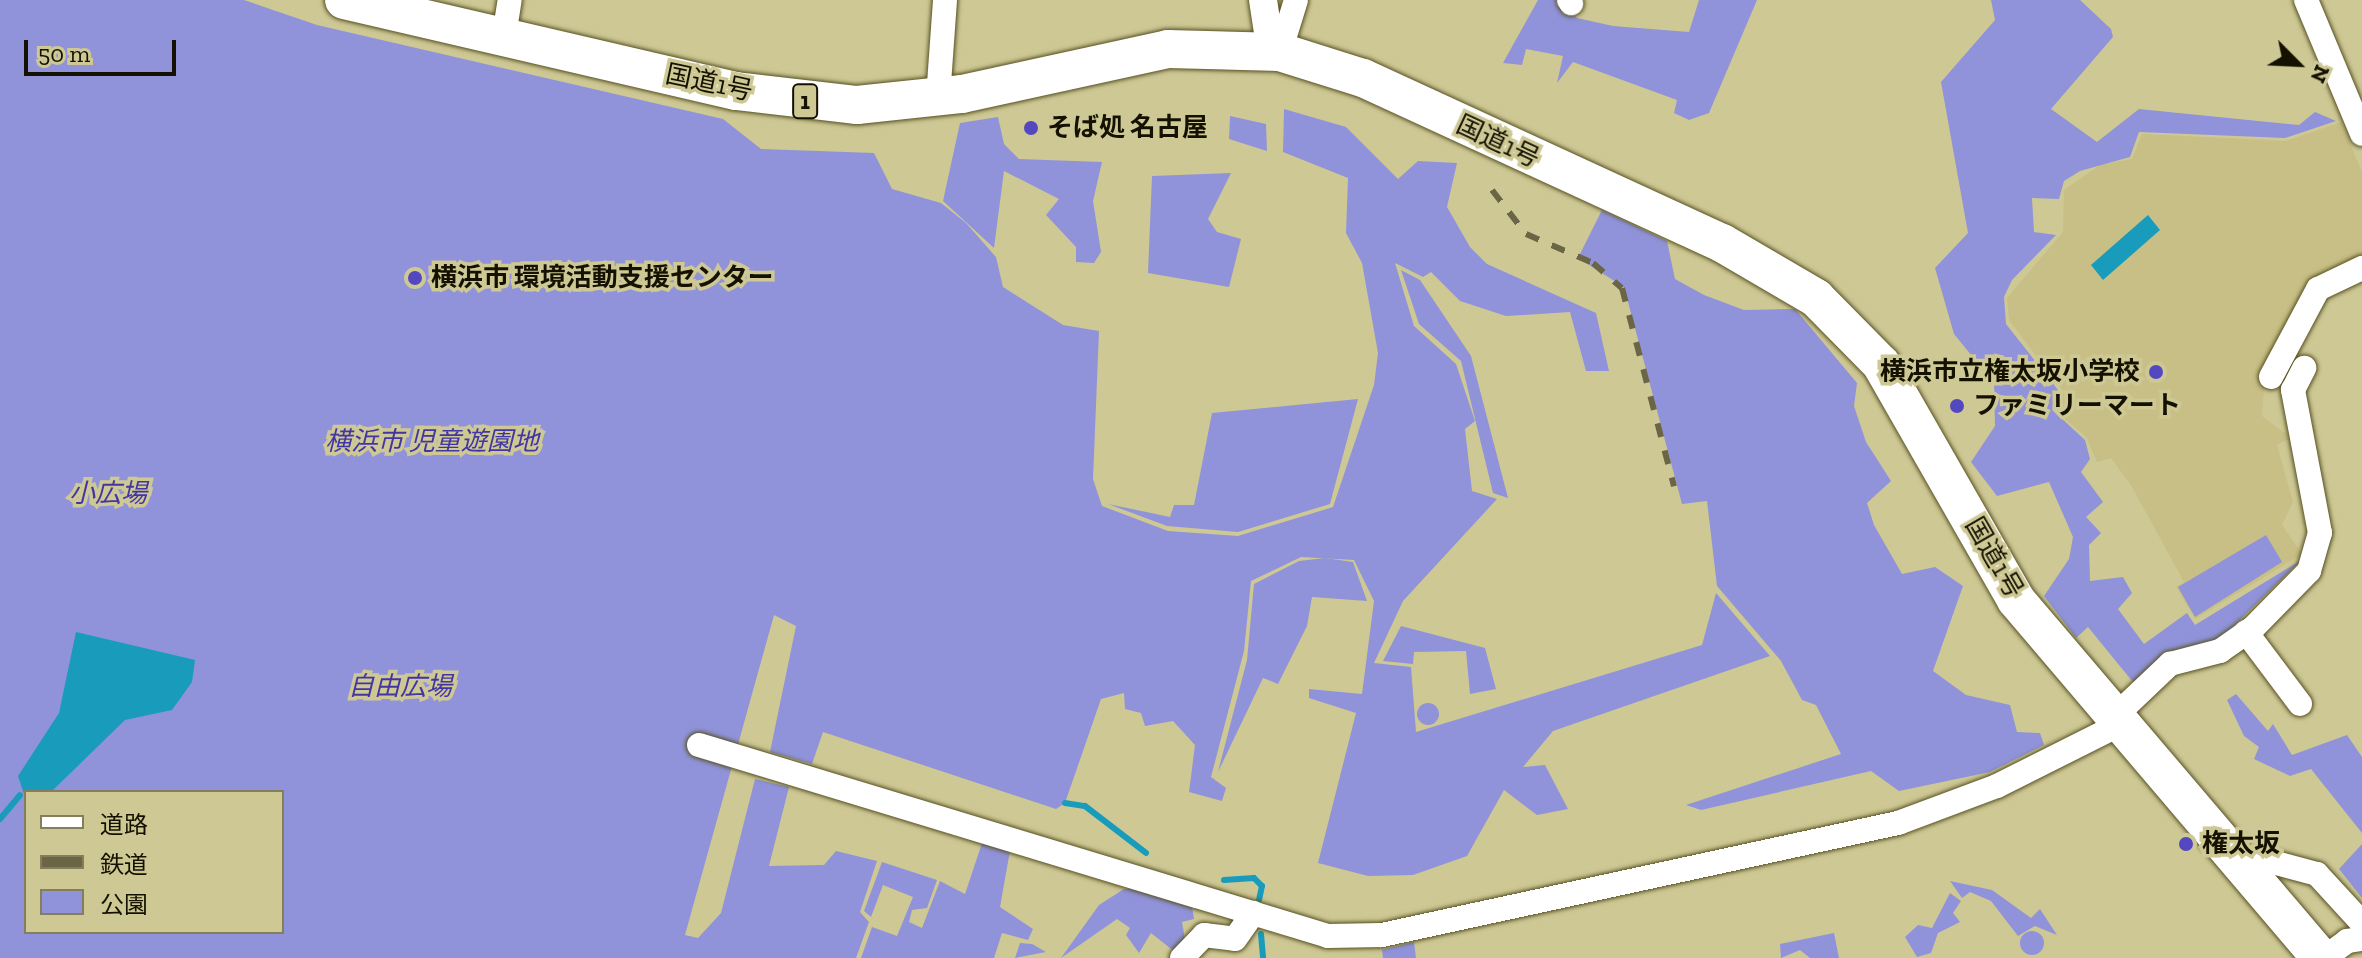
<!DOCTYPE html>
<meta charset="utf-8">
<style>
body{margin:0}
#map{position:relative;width:2362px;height:958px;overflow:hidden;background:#cec895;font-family:"Zilla Slab","Noto Sans JP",serif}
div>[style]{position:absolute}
.built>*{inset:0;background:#c7bf85}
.green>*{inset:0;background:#9093d9}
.round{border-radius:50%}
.water>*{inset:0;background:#199bbc}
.stream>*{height:6px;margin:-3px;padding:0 3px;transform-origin:3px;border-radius:3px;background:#199bbc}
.roads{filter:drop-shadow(0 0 2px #575122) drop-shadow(0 0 2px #575122)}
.minor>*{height:24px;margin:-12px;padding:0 12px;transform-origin:12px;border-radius:12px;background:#fff}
.tertiary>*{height:28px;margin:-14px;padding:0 14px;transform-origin:14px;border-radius:14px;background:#fff}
.trunk>*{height:38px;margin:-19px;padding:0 19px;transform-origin:19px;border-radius:19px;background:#fff}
.rail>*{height:6px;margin-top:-3px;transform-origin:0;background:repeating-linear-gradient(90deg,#696545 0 14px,transparent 0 28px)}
.dots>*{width:22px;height:22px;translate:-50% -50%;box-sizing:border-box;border:4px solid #cec895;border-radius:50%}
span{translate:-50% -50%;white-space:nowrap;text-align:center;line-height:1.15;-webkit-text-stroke:7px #cec895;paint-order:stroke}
.shield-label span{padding:2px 6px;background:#cec895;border:2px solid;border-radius:6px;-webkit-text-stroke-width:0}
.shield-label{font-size:24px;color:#141101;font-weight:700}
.street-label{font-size:26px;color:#141101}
.poi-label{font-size:26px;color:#141101;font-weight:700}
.left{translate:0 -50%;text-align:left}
.right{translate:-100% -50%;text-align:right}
.park-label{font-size:26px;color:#4235a4;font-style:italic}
.legend{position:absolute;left:24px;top:790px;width:260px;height:144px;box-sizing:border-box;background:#cec895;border:2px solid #847f5a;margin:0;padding:10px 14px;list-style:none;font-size:24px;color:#141101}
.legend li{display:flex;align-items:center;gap:16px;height:40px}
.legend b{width:40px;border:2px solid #847f5a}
.north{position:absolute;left:2258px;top:24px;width:80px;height:80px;-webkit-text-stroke:6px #cec895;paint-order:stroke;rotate:114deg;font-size:22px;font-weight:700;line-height:32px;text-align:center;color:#141101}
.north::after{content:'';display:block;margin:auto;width:28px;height:36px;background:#141101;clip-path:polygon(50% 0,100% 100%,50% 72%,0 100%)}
.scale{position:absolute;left:24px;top:40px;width:152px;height:36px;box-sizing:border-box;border:4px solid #141101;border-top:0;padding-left:10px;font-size:24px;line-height:28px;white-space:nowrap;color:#141101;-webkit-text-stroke:6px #cec895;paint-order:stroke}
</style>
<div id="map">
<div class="built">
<i style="clip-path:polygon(2341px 122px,2362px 172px,2362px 256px,2314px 279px,2269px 355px,2265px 377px,2262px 416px,2291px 438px,2277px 445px,2293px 502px,2282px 525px,2302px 554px,2195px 619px,2176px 587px,2184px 582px,2132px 487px,2111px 458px,2097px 462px,2087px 438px,2063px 417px,2062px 390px,2009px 320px,2007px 298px,2063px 232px,2064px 190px,2100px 165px,2132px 159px,2142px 134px,2286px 141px)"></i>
</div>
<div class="green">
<i style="clip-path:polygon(evenodd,0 0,244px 0,317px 25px,723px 119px,761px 149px,874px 153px,892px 189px,941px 203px,966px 223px,996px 257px,1003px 287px,1063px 325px,1099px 331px,1093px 479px,1102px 506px,1168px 531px,1238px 536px,1333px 507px,1374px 385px,1378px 353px,1362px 263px,1346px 233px,1348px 178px,1283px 152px,1284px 109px,1346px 127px,1398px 179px,1418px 161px,1457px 163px,1447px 207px,1470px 247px,1487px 264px,1596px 313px,1609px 371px,1586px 371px,1570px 312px,1506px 316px,1460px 301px,1431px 272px,1423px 277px,1395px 263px,1414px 326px,1456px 364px,1475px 421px,1465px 429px,1472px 491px,1497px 499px,1403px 601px,1374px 663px,1411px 667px,1416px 732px,1702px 645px,1716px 593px,1770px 656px,1553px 731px,1523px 767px,1545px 765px,1568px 809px,1537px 815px,1504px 790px,1467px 856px,1413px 875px,1368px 876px,1318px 863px,1356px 713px,1309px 698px,1309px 689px,1362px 694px,1374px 601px,1354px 560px,1301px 557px,1251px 581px,1244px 651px,1211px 777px,1226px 788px,1222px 801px,1189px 792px,1195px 745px,1173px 721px,1145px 726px,1141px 713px,1125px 709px,1124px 693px,1101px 699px,1065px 803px,1056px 809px,823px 732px,812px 764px,770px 752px,796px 626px,774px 615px,685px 935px,698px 938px,721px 913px,755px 779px,789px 787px,769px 866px,824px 865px,836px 851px,877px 861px,860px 912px,869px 922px,856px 958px,0 958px,0 0,26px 792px,282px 792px,282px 932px,26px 932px,26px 792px)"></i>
<i style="clip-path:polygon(1538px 0,1560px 0,1577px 18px,1613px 26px,1689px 32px,1699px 0,1757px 0,1709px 113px,1689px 120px,1674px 113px,1677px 100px,1573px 62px,1557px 83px,1563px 56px,1526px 49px,1522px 65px,1503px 63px)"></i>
<i style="clip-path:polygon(1991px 0,2080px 0,2111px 29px,2113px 37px,2051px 109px,2097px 142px,2139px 109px,2299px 125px,2315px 112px,2336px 121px,2285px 138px,2139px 132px,2130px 157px,2080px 171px,2064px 181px,2059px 199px,2032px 198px,2034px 232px,2056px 235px,2012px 280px,2004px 297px,2006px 324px,2058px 390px,2060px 417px,2085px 440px,2090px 459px,2081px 472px,2103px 502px,2086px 517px,2101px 533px,2089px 545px,2090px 581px,2123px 577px,2132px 593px,2118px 609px,2144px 644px,2187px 613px,2195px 625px,2301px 560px,2211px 648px,2137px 687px,2088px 627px,2076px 638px,2044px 596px,2069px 559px,2073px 537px,2049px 482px,1997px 496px,1971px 462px,1995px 426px,1994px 383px,1954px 334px,1935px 268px,1968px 233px,1941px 82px,1995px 20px)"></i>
<i style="clip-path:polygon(1230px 116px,1266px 124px,1267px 151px,1229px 139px)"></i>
<i style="clip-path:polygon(998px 117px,1004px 144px,1019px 159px,1102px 162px,1093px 201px,1101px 252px,1094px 263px,1076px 262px,1076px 247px,1046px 215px,1059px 199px,1004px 171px,994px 248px,943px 201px,960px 123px)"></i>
<i style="clip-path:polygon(1231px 173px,1208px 219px,1217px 232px,1241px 239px,1229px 287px,1148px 273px,1152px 176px)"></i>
<i style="clip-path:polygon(1602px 210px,1667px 241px,1675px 279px,1704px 295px,1744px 310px,1795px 309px,1857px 383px,1854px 406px,1866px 442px,1891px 481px,1867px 503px,1874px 525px,1902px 574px,1935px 567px,1963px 586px,1933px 671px,1966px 695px,2010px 705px,2017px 732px,2040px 733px,2044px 745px,1990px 772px,1899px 791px,1871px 771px,1701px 810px,1686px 805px,1841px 754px,1816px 705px,1802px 700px,1781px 661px,1717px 586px,1707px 501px,1682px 504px,1624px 287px,1578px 258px)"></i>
<i style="clip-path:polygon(1401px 270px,1420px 280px,1471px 356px,1508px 498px,1493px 493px,1461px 361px,1419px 324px)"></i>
<i style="clip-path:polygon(1358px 399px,1330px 504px,1238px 532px,1167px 526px,1108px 504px,1170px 517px,1174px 505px,1194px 505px,1212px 413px)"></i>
<i style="clip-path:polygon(2266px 535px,2282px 562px,2195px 617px,2178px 587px)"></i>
<i style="clip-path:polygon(1325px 558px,1353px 562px,1367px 601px,1312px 597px,1307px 626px,1278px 684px,1263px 678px,1218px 772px,1247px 660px,1254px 584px,1299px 561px)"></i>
<i style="clip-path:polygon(1401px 626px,1485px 648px,1496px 689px,1470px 694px,1466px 651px,1414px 652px,1413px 664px,1383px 661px)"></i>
<i style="clip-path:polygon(2236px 694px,2268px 731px,2273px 724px,2292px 755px,2347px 735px,2362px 757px,2362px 833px,2311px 769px,2290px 776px,2254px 759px,2259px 747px,2244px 736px,2227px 700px)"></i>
<i class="round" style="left:1417px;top:703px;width:22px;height:22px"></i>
<i style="clip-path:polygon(984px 837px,1011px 845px,1000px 907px,1033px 929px,1028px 940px,1002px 933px,994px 958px,861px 958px,872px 927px,897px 936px,913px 897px,883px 885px,871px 917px,864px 911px,882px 862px,937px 880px,927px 908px,912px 910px,909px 922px,922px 928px,940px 881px,965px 894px)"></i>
<i style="clip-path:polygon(2362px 844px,2362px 898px,2339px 869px)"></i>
<i style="clip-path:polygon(1950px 881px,1992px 890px,2031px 918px,2040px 909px,2057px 935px,2035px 926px,2018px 936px,1991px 901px,1970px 892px,1962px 898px)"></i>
<i style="clip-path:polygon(1148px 886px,1191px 900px,1194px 919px,1182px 922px,1185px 939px,1175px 952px,1151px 933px,1139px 953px,1126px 935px,1130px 928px,1117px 919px,1061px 958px,1099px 905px,1124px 889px)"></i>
<i style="clip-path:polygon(1950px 893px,1961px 901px,1953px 913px,1960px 922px,1938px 933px,1931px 953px,1917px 957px,1905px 937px,1918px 925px,1932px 928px)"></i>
<i class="round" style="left:2020px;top:931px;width:24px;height:24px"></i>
<i style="clip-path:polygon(1834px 933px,1839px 958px,1810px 958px,1800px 950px,1781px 958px,1780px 944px)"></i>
<i style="clip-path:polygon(1414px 942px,1416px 958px,1383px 958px,1382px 950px)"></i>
<i style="clip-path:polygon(1020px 943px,1032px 944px,1046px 952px,1015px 958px)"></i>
</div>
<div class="water">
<i style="clip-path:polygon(2148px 215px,2160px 230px,2103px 280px,2091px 265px)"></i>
<i style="clip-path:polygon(76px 632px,195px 660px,192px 682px,172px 710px,125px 720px,51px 792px,26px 792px,26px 800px,18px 776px,59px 713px)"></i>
</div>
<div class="stream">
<i style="left:1065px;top:803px;width:20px;rotate:9deg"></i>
<i style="left:1085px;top:806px;width:77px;rotate:37.6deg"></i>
<i style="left:0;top:819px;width:31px;rotate:-50deg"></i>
<i style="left:1224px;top:880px;width:30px;rotate:-4deg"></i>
<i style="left:1254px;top:878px;width:11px;rotate:45deg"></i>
<i style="left:1262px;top:886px;width:14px;rotate:102deg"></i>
<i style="left:1261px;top:934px;width:24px;rotate:85deg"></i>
</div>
<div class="roads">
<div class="minor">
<i style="left:1569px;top:0;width:4px;rotate:56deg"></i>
<i style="left:2306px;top:0;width:145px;rotate:67.3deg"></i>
<i style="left:504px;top:36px;width:36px;rotate:-81deg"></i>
<i style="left:1280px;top:52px;width:54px;rotate:-72.9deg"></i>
<i style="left:938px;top:98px;width:98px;rotate:-85.9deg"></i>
<i style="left:2271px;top:377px;width:100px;rotate:-61.9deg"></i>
<i style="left:2318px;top:289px;width:49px;rotate:-25.5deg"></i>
<i style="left:2246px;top:632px;width:90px;rotate:53.1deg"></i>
<i style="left:2113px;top:718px;width:79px;rotate:-43.5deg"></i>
<i style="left:2170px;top:664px;width:52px;rotate:-14.6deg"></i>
<i style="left:2220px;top:651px;width:40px;rotate:-34.9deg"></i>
<i style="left:2253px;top:628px;width:80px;rotate:-45.5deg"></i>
<i style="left:2309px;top:571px;width:40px;rotate:-74deg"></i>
<i style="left:2320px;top:533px;width:146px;rotate:-100.7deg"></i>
<i style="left:2293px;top:390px;width:25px;rotate:-63deg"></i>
<i style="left:699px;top:745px;width:657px;rotate:16.89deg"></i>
<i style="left:1328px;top:936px;width:54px;rotate:-1.1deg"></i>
<i style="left:1382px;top:935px;width:528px;rotate:-12.25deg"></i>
<i style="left:1898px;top:823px;width:106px;rotate:-20.5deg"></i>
<i style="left:1997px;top:786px;width:136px;rotate:-26.6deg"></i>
<i style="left:2245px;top:872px;width:21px;rotate:-39deg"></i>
<i style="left:2261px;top:859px;width:58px;rotate:15deg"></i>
<i style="left:2317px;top:874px;width:67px;rotate:47.4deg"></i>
<i style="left:1182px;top:958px;width:32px;rotate:-46deg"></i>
<i style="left:1204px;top:935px;width:31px;rotate:7deg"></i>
<i style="left:1235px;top:939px;width:32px;rotate:-55deg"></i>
<i style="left:2324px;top:958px;width:29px;rotate:-36deg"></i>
<i style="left:2347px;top:941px;width:15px;rotate:-8deg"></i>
</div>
<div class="tertiary">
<i style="left:1263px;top:0;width:53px;rotate:81.3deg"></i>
</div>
<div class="trunk">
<i style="left:344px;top:0;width:402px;rotate:13.1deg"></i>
<i style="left:736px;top:91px;width:122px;rotate:6.6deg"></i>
<i style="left:857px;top:105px;width:106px;rotate:-6deg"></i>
<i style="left:962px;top:94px;width:211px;rotate:-12.3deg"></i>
<i style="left:1168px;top:49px;width:112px;rotate:1.5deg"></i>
<i style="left:1280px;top:52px;width:87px;rotate:17.4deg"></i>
<i style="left:1363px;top:78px;width:395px;rotate:24.7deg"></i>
<i style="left:1722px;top:243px;width:109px;rotate:30.3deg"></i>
<i style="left:1816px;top:298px;width:93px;rotate:45.4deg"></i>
<i style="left:1881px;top:364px;width:272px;rotate:60.2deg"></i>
<i style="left:2016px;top:600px;width:470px;rotate:49.6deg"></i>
</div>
</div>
<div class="rail">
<i style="left:1492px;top:190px;width:56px;rotate:52.3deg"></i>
<i style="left:1526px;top:234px;width:73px;rotate:23.4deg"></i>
<i style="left:1593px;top:263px;width:38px;rotate:41deg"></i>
<i style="left:1622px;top:288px;width:205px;rotate:75.3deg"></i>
</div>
<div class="dots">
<i style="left:1031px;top:128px;background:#5348c0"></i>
<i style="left:415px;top:278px;background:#5348c0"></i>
<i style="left:2156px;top:372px;background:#5348c0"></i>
<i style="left:1957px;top:406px;background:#5348c0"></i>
<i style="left:2186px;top:844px;background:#5348c0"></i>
</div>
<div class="shield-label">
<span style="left:805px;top:101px">1</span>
</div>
<div class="street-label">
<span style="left:709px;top:83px;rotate:12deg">国道1号</span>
<span style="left:1498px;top:142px;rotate:25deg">国道1号</span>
<span style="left:1994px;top:558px;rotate:60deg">国道1号</span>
</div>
<div class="poi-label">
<span class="left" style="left:1047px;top:128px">そば処 名古屋</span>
<span class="left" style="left:431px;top:278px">横浜市 環境活動支援センター</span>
<span class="right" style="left:2140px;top:372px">横浜市立権太坂小学校</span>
<span class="left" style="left:1973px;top:406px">ファミリーマート</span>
<span class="left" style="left:2202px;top:844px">権太坂</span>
</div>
<div class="park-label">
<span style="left:432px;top:442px">横浜市 児童遊園地</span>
<span style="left:108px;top:494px">小広場</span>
<span style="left:400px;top:687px">自由広場</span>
</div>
<ul class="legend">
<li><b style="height:10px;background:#fff"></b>道路</li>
<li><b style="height:10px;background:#696545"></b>鉄道</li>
<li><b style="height:22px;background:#9093d9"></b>公園</li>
</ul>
<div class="north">N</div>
<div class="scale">50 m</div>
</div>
